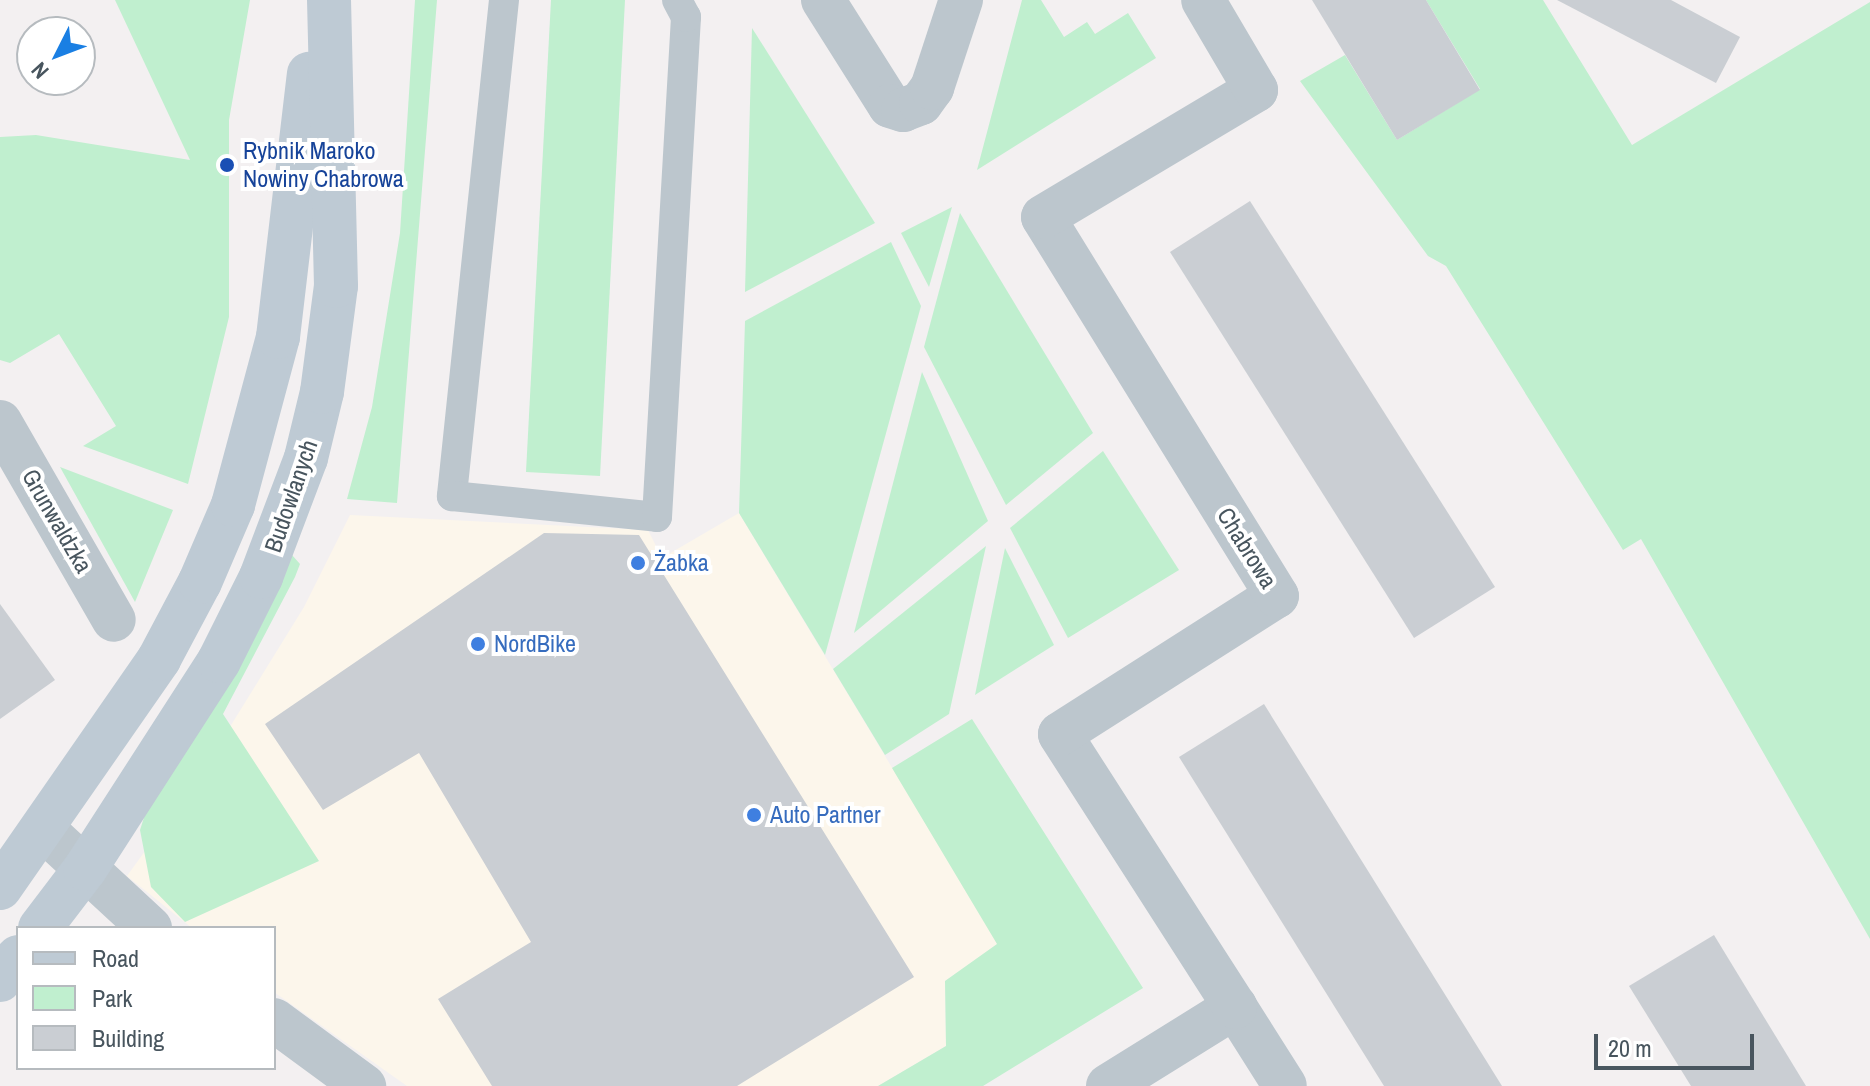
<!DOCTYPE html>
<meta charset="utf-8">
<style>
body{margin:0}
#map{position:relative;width:1870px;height:1086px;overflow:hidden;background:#f3f0f1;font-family:"Archivo Narrow",sans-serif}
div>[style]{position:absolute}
.commercial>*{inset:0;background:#fcf6eb}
.green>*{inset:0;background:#c0efcf}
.building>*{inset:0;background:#caced3}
.service>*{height:30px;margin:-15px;padding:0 15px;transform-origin:15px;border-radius:15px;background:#bcc6cd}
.minor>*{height:44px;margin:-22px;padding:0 22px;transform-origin:22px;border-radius:22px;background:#bcc6cd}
.secondary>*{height:44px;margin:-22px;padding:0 22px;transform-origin:22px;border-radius:22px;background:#becad4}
.dots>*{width:22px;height:22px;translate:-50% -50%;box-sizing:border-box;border:4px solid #fff;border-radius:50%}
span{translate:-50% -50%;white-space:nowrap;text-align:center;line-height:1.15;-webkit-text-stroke:8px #fff;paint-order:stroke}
.transit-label{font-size:24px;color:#164399}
.left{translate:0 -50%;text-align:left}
.street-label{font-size:24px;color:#48555e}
.shop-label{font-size:24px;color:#366cbe}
.legend{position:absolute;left:16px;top:926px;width:260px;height:144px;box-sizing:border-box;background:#fff;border:2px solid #b6bbbf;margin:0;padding:10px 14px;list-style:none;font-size:24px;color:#48555e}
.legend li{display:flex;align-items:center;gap:16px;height:40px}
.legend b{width:40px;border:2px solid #b6bbbf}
.north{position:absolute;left:16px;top:16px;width:80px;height:80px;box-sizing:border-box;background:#fff;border:2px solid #b6bbbf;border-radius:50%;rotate:228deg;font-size:22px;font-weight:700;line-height:32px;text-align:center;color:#48555e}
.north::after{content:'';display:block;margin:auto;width:28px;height:36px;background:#1a7fe3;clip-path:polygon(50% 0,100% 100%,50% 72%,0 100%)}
.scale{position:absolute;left:1594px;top:1034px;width:160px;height:36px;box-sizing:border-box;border:4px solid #48555e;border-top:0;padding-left:10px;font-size:24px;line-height:28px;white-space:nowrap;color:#48555e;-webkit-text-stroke:6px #fff;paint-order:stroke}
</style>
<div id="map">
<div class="commercial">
<i style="clip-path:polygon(739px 513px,998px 944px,945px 981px,946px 1046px,878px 1086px,407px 1086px,274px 992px,274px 928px,192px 928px,127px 876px,202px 772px,304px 607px,350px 515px,648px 530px,662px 558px)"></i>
</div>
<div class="green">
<i style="clip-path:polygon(115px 0,250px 0,229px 120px,229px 317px,188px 484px,83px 446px,116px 426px,59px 334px,10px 363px,0 360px,0 137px,36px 135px,190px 160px)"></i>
<i style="clip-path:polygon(415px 0,437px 0,397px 503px,347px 499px,372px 407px,400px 233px)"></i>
<i style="clip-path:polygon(551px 0,625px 0,600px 476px,526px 472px)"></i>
<i style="clip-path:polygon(1022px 0,1041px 0,1064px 37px,1087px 22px,1095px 34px,1128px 13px,1156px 58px,977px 170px)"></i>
<i style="clip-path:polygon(1426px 0,1543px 0,1632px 145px,1870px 2px,1870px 939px,1641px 539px,1623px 550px,1446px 266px,1428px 256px,1300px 81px,1345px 55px,1397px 140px,1480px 89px)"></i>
<i style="clip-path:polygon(752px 28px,875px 223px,745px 292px)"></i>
<i style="clip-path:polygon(952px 207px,929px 287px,901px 233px)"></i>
<i style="clip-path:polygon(960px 213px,1093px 433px,1006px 505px,924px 347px)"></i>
<i style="clip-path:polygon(891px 242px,921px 306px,825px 655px,739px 513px,745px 321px)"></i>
<i style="clip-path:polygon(922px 372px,988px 521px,854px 633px)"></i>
<i style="clip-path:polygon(1103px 451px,1179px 570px,1068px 638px,1010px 528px)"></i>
<i style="clip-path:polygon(60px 467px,173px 510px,135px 602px)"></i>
<i style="clip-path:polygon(986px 546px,949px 714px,885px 755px,833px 669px)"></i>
<i style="clip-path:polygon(1005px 548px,1054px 645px,975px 695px)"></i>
<i style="clip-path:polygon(292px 555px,300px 564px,295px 577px,223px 714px,319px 861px,185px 922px,151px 887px,140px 830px,149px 802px)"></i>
<i style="clip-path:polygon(972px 719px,1143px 988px,983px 1086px,878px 1086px,946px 1046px,945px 981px,997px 944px,892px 768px)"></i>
</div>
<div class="building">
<i style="clip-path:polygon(1312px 0,1426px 0,1480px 90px,1397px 140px)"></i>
<i style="clip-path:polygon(1557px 0,1671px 0,1740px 37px,1716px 83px)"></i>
<i style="clip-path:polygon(1250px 201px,1495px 587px,1414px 638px,1170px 252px)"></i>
<i style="clip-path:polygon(544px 533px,639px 535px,914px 977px,737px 1086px,492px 1086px,438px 999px,531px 942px,419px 753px,323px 810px,265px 724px)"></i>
<i style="clip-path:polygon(0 604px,55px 680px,0 719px)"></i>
<i style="clip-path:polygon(1264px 704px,1502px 1086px,1384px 1086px,1179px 757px)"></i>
<i style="clip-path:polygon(1714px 935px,1806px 1086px,1691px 1086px,1629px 986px)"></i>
</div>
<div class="service">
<i style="left:504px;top:0;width:499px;rotate:96deg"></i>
<i style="left:452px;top:496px;width:206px;rotate:5.8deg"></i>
<i style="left:657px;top:517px;width:501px;rotate:-86.68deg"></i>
<i style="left:686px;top:17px;width:19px;rotate:-118deg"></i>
</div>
<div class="minor">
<i style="left:823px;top:0;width:125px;rotate:57.7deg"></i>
<i style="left:890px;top:106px;width:14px;rotate:17deg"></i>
<i style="left:903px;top:110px;width:19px;rotate:-21deg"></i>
<i style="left:921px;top:103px;width:19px;rotate:-54deg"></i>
<i style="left:932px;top:88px;width:93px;rotate:-71.8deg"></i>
<i style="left:0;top:422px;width:228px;rotate:60.1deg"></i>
<i style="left:43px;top:829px;width:146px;rotate:42.8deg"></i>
<i style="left:1235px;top:1007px;width:93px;rotate:57.7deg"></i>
<i style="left:274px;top:1020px;width:112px;rotate:36.3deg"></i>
<i style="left:1108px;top:1086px;width:150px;rotate:-31.9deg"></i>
<i style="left:1235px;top:1007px;width:324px;rotate:-122.7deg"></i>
<i style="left:1060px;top:734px;width:257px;rotate:-32.5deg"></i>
<i style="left:1277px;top:596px;width:445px;rotate:-121.7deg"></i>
<i style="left:1043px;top:217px;width:248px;rotate:-30.8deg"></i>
<i style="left:1256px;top:90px;width:104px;rotate:-120.5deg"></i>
</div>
<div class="secondary">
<i style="left:0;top:888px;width:279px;rotate:-55.2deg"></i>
<i style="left:159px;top:659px;width:87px;rotate:-62deg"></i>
<i style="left:200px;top:582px;width:84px;rotate:-66.8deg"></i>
<i style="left:233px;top:505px;width:174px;rotate:-75deg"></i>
<i style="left:278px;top:337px;width:265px;rotate:-83.3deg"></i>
<i style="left:40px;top:928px;width:74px;rotate:-52.7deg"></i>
<i style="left:85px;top:869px;width:247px;rotate:-57.2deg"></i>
<i style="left:219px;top:661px;width:94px;rotate:-63.4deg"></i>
<i style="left:261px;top:577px;width:127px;rotate:-69.3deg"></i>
<i style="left:306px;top:458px;width:68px;rotate:-76.4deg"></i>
<i style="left:322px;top:392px;width:107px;rotate:-82.5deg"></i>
<i style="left:336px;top:286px;width:286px;rotate:-91.4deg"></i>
<i style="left:0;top:980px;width:29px;rotate:-52deg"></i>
</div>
<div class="dots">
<i style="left:227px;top:165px;background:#1a4fb4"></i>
<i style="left:638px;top:563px;background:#3f7fe0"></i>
<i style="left:478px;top:644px;background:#3f7fe0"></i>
<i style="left:754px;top:815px;background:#3f7fe0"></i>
</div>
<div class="transit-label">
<span class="left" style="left:243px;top:165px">Rybnik Maroko<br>Nowiny Chabrowa</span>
</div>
<div class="street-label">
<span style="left:291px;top:496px;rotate:-71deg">Budowlanych</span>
<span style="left:57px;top:521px;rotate:60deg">Grunwaldzka</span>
<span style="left:1247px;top:548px;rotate:58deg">Chabrowa</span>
</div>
<div class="shop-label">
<span class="left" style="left:654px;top:563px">Żabka</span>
<span class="left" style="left:494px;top:644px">NordBike</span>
<span class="left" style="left:770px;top:815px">Auto Partner</span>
</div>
<ul class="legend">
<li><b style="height:10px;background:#becad4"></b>Road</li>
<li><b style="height:22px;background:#c0efcf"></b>Park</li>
<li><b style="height:22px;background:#caced3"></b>Building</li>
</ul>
<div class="north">N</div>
<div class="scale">20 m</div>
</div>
